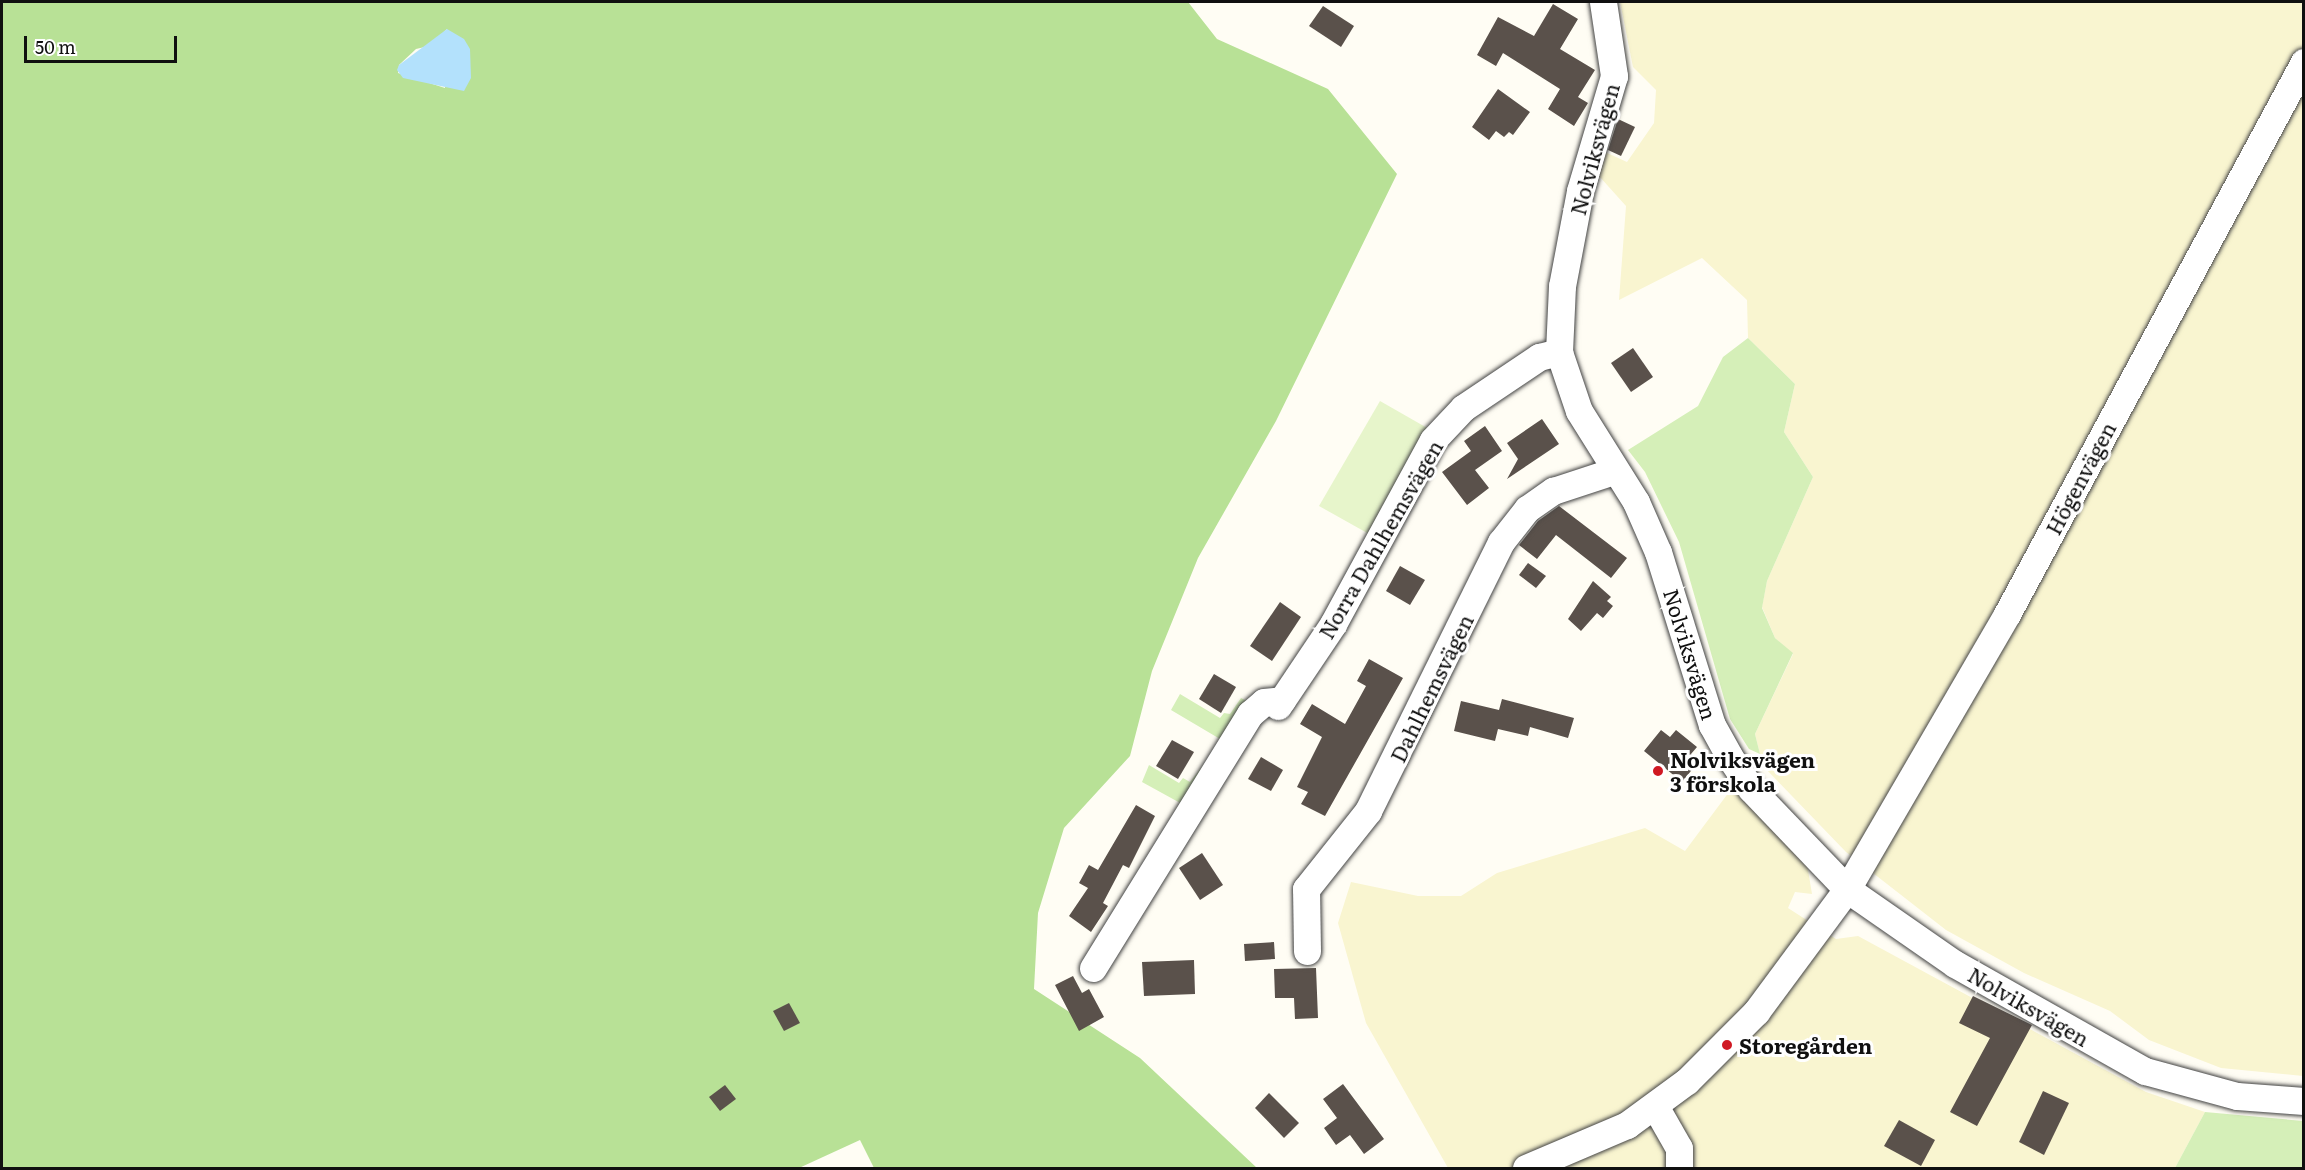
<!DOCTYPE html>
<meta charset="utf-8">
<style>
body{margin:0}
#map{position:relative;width:2305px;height:1170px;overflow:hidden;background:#fffdf4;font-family:Literata,serif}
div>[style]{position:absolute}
.farmland>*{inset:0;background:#f9f5d0}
.green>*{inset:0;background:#d5efb8}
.forest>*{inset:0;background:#b8e196}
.pitch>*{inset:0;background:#e7f5cb}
.water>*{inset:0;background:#b3e1fc}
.building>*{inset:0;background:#5a514b}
.roads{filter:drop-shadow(0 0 2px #434343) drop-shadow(0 0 2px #434343)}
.minor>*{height:27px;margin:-13.5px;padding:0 13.5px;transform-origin:13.5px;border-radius:13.5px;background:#fff}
.dots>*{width:16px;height:16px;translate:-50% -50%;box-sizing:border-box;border:3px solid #fff;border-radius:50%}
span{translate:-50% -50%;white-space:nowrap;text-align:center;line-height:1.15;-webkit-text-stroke:6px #fff;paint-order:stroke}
.street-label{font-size:21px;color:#101010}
.poi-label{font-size:21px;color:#101010;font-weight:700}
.left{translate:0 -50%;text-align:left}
.frame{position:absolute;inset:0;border:3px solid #101010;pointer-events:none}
.scale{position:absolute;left:24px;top:36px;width:153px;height:27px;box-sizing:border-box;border:3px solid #101010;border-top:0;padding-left:8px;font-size:18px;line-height:21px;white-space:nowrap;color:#101010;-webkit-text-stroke:4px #fff;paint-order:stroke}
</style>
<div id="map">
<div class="farmland">
<i style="clip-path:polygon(1620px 2px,2303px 2px,2303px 1076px,2221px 1068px,2149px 1040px,2110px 1011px,2024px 973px,1946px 930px,1846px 852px,1763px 766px,1755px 734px,1793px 654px,1775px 638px,1762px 607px,1767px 581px,1813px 477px,1784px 432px,1795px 384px,1748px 338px,1747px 300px,1702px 258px,1619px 300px,1626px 206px,1599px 176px,1605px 152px,1627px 162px,1654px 123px,1656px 90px,1633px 67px)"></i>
<i style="clip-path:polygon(1732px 788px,1807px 864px,1812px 894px,1795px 892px,1788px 908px,1836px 939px,1858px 936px,2146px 1092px,2205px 1112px,2175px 1168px,1448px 1168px,1366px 1023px,1338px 923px,1351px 882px,1418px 896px,1461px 896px,1497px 873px,1645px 828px,1685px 851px)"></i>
</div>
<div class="green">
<i style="clip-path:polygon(1748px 338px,1795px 384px,1784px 432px,1813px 477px,1767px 581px,1762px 608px,1775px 638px,1793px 653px,1755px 734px,1760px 754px,1749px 749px,1730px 719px,1679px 542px,1645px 472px,1628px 450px,1698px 406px,1723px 357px)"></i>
<i style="clip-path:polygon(1180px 694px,1220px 718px,1224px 713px,1230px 714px,1241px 698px,1247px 701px,1220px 739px,1171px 710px)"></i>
<i style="clip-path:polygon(1205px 763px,1182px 804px,1142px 782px,1149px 765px,1179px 783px,1183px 778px,1190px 782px)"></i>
<i style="clip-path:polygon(2205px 1112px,2303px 1121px,2303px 1168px,2175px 1168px)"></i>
</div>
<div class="forest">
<i style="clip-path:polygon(evenodd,2px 2px,1188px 2px,1217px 39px,1328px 89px,1397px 174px,1276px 421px,1198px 558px,1152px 671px,1130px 756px,1064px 828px,1038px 913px,1034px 989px,1140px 1058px,1257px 1168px,874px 1168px,860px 1140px,799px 1168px,2px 1168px,2px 2px,447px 29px,445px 88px,398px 73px,399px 65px,416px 49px,429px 46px,447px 29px)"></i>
</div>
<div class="pitch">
<i style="clip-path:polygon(1380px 401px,1429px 429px,1369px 534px,1319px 506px)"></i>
</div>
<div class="water">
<i style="clip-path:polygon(447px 29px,464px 39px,470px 49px,471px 78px,464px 91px,403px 78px,397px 70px,399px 65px)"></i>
</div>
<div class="building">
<i style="clip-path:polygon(1553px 4px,1578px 19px,1560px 49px,1595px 70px,1578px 97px,1588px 103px,1574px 126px,1548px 109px,1560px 89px,1503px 53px,1496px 66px,1477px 55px,1498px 17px,1534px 36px)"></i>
<i style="clip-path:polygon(1323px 6px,1354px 26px,1341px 47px,1309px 26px)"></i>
<i style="clip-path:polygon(1498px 89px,1530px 112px,1513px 135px,1509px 132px,1504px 137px,1496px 131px,1489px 140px,1472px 127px)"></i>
<i style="clip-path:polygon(1618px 119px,1635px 127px,1621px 156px,1608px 150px)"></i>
<i style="clip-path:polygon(1633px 348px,1653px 377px,1631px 392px,1611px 363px)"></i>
<i style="clip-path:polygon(1542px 419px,1559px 444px,1507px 479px,1518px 459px,1507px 443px)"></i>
<i style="clip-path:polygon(1485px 426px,1502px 451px,1475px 470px,1489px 488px,1467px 505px,1442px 472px,1471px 451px,1464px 441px)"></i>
<i style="clip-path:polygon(1559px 506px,1627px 558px,1611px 578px,1556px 535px,1537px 559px,1519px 545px,1538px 521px)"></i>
<i style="clip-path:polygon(1528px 563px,1546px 576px,1536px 588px,1519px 575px)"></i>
<i style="clip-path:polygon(1400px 566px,1425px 580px,1410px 605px,1386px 591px)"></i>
<i style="clip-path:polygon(1593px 581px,1611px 597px,1607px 601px,1613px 606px,1603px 618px,1597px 613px,1581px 631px,1568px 619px)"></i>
<i style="clip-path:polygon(1280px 602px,1301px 617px,1272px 661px,1250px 646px)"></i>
<i style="clip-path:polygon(1369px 659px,1403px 678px,1325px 816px,1301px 804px,1308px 792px,1297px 787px,1322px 737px,1300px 724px,1312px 704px,1345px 724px,1366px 686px,1357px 681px)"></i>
<i style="clip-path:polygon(1214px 674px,1236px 687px,1221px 713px,1199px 699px)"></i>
<i style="clip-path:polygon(1502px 699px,1574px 718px,1568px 738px,1530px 727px,1528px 736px,1498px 729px,1495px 741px,1454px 731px,1461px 701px,1499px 710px)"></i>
<i style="clip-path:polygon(1661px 730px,1670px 737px,1676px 730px,1697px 747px,1691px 754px,1699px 761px,1682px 782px,1644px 751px)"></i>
<i style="clip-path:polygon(1172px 740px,1194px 752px,1178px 779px,1156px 766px)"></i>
<i style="clip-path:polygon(1261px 757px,1283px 770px,1271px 791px,1248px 779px)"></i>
<i style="clip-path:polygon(1136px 805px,1155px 816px,1129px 868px,1123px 865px,1103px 903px,1108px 906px,1091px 932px,1069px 916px,1088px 888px,1079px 883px,1089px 865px,1098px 870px)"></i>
<i style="clip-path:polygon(1202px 853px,1223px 885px,1200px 900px,1179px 868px)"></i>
<i style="clip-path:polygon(1274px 942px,1275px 959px,1245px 961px,1244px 944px)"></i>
<i style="clip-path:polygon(1194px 960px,1195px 994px,1144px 996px,1142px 962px)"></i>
<i style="clip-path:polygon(1316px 968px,1318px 1018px,1295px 1019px,1294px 998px,1275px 998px,1274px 969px)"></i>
<i style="clip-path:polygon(1073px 976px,1082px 993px,1089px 989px,1104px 1017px,1079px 1031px,1055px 985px)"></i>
<i style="clip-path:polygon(1973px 996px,2032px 1025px,1977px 1126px,1950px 1112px,1990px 1038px,1959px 1023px)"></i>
<i style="clip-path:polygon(789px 1003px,800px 1023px,784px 1031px,773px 1011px)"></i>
<i style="clip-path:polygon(1343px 1084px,1384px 1139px,1364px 1154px,1350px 1135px,1336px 1145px,1324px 1128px,1337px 1118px,1323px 1099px)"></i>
<i style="clip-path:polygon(725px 1085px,736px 1099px,720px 1111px,709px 1097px)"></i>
<i style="clip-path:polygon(2043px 1091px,2069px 1103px,2044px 1155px,2019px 1142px)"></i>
<i style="clip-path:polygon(1269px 1093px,1299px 1123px,1284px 1138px,1255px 1108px)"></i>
<i style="clip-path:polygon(1899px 1120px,1935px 1140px,1921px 1166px,1884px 1146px)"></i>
</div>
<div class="roads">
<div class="minor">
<i style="left:1603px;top:2px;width:75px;rotate:81.5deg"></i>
<i style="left:1614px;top:76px;width:120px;rotate:106.5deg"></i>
<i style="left:1580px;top:191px;width:97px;rotate:100.7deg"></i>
<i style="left:1562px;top:286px;width:66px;rotate:92.6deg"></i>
<i style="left:1559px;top:352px;width:62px;rotate:71.3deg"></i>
<i style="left:1579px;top:411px;width:107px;rotate:57.9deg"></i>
<i style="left:1636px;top:502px;width:55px;rotate:66.3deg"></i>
<i style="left:1658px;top:552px;width:181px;rotate:72.7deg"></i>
<i style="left:1712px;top:725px;width:35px;rotate:61deg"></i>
<i style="left:1729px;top:756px;width:40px;rotate:56deg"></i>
<i style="left:1751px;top:789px;width:139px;rotate:46.2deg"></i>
<i style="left:1847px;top:889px;width:131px;rotate:34.8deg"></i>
<i style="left:1955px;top:964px;width:218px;rotate:29.4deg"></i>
<i style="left:2145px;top:1071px;width:95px;rotate:15.2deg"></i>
<i style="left:2237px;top:1096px;width:67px;rotate:4.3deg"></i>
<i style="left:1278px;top:706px;width:99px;rotate:-56.1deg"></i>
<i style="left:1333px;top:624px;width:209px;rotate:-61.5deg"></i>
<i style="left:1433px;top:440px;width:44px;rotate:-46.8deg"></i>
<i style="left:1463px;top:408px;width:92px;rotate:-33.9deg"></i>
<i style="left:1539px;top:357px;width:21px;rotate:-14deg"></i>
<i style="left:1307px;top:951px;width:62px;rotate:-90.9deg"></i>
<i style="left:1306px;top:889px;width:100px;rotate:-51.5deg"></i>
<i style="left:1368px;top:811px;width:300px;rotate:-63.7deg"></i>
<i style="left:1501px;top:542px;width:42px;rotate:-51.8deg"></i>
<i style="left:1527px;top:509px;width:32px;rotate:-35deg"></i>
<i style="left:1553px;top:491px;width:64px;rotate:-18.2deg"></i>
<i style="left:1093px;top:968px;width:299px;rotate:-58.3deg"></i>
<i style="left:1250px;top:714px;width:18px;rotate:-41deg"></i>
<i style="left:1264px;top:702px;width:18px;rotate:-6deg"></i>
<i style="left:1655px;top:1106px;width:48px;rotate:60.3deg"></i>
<i style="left:1679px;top:1148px;width:20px;rotate:90deg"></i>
<i style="left:1526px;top:1168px;width:110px;rotate:-23.1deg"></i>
<i style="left:1627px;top:1125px;width:74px;rotate:-36.3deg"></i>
<i style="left:1687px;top:1081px;width:98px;rotate:-45deg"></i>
<i style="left:1756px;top:1012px;width:153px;rotate:-53.5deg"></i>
<i style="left:1847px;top:889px;width:318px;rotate:-59.8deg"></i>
<i style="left:2007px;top:614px;width:627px;rotate:-61.72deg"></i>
</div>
</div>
<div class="dots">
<i style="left:1658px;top:771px;background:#d01923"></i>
<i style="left:1727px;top:1045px;background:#d01923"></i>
</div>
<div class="street-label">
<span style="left:1594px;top:149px;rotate:-75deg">Nolviksvägen</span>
<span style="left:2080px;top:478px;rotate:-62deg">Högenvägen</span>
<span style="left:1380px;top:539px;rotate:-60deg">Norra Dahlhemsvägen</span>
<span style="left:1691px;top:654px;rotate:73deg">Nolviksvägen</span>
<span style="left:1431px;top:688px;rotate:-64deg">Dahlhemsvägen</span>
<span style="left:2029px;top:1006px;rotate:30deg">Nolviksvägen</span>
</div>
<div class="poi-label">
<span class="left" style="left:1670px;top:771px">Nolviksvägen<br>3 förskola</span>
<span class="left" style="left:1739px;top:1045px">Storegården</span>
</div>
<div class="frame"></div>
<div class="scale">50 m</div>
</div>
